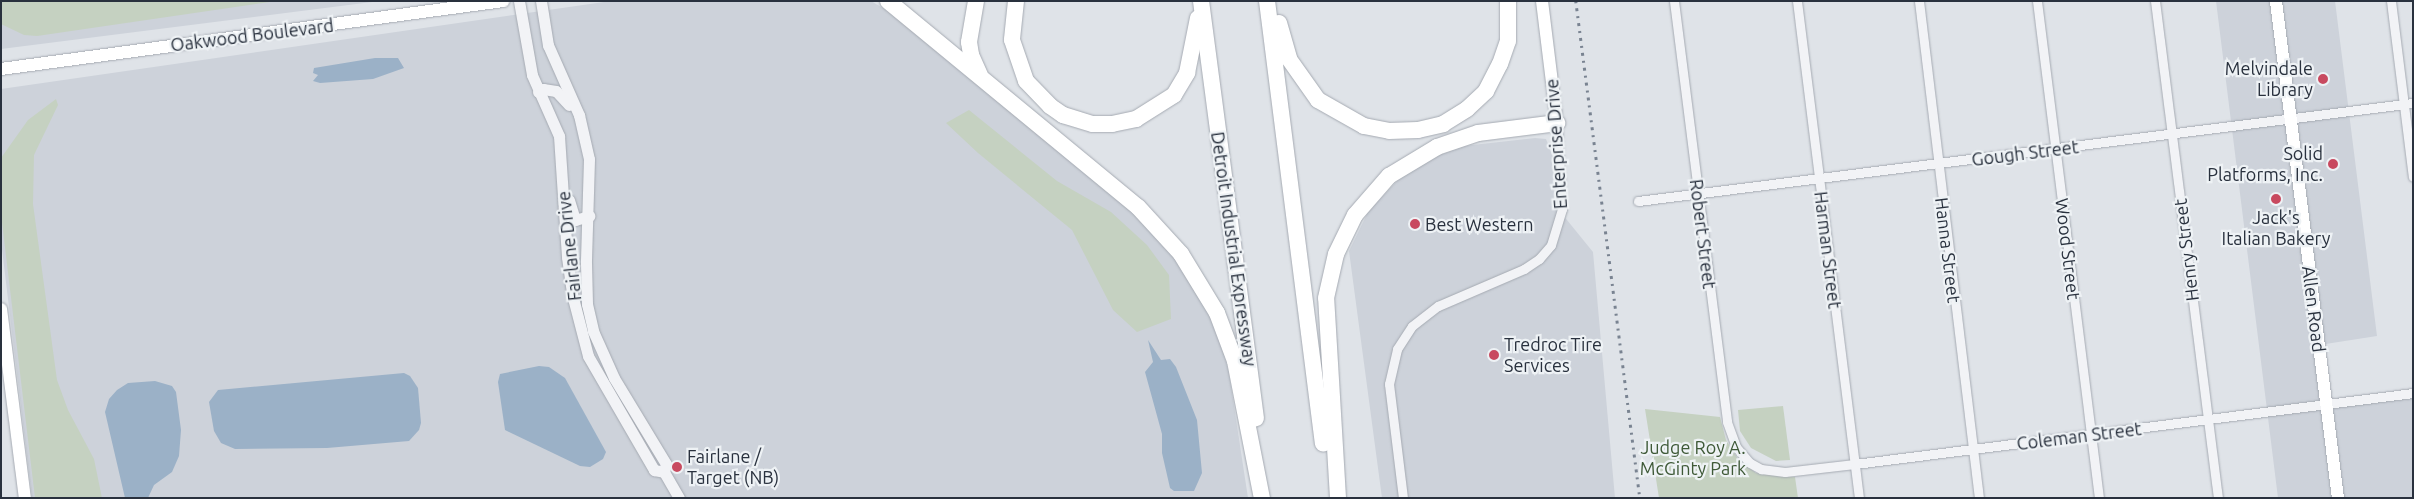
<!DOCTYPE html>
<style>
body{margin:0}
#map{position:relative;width:2414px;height:499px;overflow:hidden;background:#dfe3e8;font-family:Ubuntu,sans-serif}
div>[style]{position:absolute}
.built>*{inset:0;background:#cdd2da}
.green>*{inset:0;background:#c5d1c1}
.water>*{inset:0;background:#9bb1c7}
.roads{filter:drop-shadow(0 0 1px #a5aab2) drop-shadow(0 0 1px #a5aab2)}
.minor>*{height:9px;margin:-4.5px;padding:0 4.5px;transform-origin:4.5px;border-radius:4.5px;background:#f2f3f6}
.tertiary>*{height:11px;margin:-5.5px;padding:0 5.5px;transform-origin:5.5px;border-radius:5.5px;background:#f2f3f6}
.secondary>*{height:12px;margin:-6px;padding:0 6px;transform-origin:6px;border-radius:6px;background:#fff}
.motorway>*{height:16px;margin:-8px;padding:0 8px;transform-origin:8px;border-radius:8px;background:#fff}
.rail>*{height:2.5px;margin-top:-1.25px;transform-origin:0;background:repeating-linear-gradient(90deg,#798391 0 2.5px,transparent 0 7.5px)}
.dots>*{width:14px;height:14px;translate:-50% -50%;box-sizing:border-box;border:2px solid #eef2f5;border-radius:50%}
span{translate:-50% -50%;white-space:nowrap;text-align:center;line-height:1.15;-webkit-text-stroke:4.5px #eef2f5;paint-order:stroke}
.street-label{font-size:18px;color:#29313e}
.poi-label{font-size:18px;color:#29313e}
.right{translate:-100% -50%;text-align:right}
.left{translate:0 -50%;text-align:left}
.park-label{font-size:18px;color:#3e5937}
.frame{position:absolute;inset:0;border:2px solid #29313e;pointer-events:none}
</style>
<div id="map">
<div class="built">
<i style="clip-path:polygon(1px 1px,380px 1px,1px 49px)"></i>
<i style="clip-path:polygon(611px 1px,871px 1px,886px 10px,1143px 221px,1168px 247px,1206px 308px,1220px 339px,1229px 373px,1248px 498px,32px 498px,1px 241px,1px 89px)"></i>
<i style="clip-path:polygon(2216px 1px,2335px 1px,2377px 336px,2319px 345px,2327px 405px,2413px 393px,2413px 498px,2278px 498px)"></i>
<i style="clip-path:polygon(1535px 138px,1546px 139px,1553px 157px,1554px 204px,1593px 252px,1615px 498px,1382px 498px,1349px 251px,1368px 212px,1398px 180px,1429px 159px,1464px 146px)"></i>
</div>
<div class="green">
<i style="clip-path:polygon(1px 1px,277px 1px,37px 36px,24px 35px,1px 24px)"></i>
<i style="clip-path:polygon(56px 99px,58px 105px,34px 155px,33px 204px,57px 380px,68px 410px,94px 459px,102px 498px,35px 498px,1px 214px,1px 158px,28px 120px)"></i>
<i style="clip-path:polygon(969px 110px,1057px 181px,1111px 212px,1147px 245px,1169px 275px,1171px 319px,1137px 332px,1113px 310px,1072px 230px,978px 153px,946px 123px)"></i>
<i style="clip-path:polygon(1783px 406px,1790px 460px,1776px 461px,1751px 448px,1740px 431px,1738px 410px)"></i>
<i style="clip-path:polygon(1645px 409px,1720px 417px,1726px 440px,1738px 459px,1756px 473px,1795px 477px,1798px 498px,1659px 498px)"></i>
</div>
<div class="water">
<i style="clip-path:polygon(375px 58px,398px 58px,404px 68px,373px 79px,320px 83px,313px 81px,318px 75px,313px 73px,314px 68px)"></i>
<i style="clip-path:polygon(1148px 340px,1161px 360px,1170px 359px,1176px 367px,1197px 420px,1202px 473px,1194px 491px,1174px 491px,1170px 488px,1162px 453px,1162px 434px,1145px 372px,1153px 362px)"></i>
<i style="clip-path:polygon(539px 366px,549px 367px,565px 378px,606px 452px,603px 459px,590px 467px,580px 466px,505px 430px,498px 382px,500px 374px)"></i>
<i style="clip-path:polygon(404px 373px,410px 376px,418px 388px,421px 423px,419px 430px,409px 441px,327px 448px,235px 449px,221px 443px,214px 431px,209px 402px,218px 390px)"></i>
<i style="clip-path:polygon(155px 381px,172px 386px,176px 392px,181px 430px,179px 456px,172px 472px,154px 485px,148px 498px,125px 498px,105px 412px,109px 399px,117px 390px,128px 383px)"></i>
</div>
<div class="roads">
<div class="minor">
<i style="left:1674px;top:1px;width:424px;rotate:82.8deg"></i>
<i style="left:1727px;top:422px;width:27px;rotate:70deg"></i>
<i style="left:1736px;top:447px;width:21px;rotate:49deg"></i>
<i style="left:1750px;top:463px;width:13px;rotate:29deg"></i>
<i style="left:1761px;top:469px;width:24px;rotate:7deg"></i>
<i style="left:1785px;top:472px;width:70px;rotate:-6.5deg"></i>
<i style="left:1855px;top:464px;width:562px;rotate:-7.25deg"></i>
<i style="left:1797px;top:1px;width:501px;rotate:82.89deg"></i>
<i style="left:1919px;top:1px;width:501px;rotate:83.12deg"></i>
<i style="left:2037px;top:1px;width:501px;rotate:82.89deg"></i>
<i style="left:2155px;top:1px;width:501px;rotate:82.78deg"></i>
<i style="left:2391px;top:1px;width:177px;rotate:82.9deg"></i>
<i style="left:1638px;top:201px;width:781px;rotate:-7.21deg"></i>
<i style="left:1403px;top:498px;width:115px;rotate:-97deg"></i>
<i style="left:1389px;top:384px;width:36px;rotate:-77deg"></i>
<i style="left:1397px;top:349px;width:27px;rotate:-57deg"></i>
<i style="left:1412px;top:326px;width:33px;rotate:-38deg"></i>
<i style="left:1438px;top:306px;width:94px;rotate:-23.3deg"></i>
<i style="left:1524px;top:269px;width:18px;rotate:-34deg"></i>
<i style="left:1539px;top:259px;width:18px;rotate:-49deg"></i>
<i style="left:1551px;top:245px;width:38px;rotate:-73deg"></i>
<i style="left:1562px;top:209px;width:86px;rotate:-93.3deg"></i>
</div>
<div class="tertiary">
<i style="left:519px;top:1px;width:75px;rotate:80deg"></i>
<i style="left:532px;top:75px;width:67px;rotate:66.1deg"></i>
<i style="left:559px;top:136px;width:121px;rotate:86.2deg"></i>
<i style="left:567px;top:257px;width:37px;rotate:82deg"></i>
<i style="left:572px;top:294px;width:64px;rotate:75.5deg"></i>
<i style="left:588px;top:356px;width:132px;rotate:59.9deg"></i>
<i style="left:654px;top:470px;width:10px;rotate:11deg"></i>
<i style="left:664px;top:472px;width:30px;rotate:60deg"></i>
<i style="left:541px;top:1px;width:45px;rotate:81deg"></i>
<i style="left:548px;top:45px;width:77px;rotate:66.1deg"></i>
<i style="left:579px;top:115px;width:45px;rotate:77.2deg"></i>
<i style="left:589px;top:159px;width:104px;rotate:91.7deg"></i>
<i style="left:586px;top:263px;width:41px;rotate:88.6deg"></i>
<i style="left:587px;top:304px;width:28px;rotate:77deg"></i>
<i style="left:593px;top:331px;width:51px;rotate:65.9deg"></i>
<i style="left:614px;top:378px;width:100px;rotate:58.8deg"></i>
<i style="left:666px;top:464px;width:8px;rotate:104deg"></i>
<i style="left:538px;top:92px;width:6px;rotate:-31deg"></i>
<i style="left:543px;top:89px;width:13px;rotate:9deg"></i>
<i style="left:556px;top:91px;width:19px;rotate:47deg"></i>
<i style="left:569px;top:200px;width:21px;rotate:73deg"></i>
<i style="left:575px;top:220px;width:15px;rotate:-16deg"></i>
</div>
<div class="secondary">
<i style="left:1542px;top:1px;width:123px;rotate:83deg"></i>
<i style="left:2276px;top:1px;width:501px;rotate:82.89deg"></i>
<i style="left:1px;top:69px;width:507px;rotate:-7.71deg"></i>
<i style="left:1px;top:309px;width:191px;rotate:82.8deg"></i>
</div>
<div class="motorway">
<i style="left:888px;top:1px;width:324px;rotate:39.5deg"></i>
<i style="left:1138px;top:207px;width:64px;rotate:47.5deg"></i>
<i style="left:1181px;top:254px;width:69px;rotate:58.6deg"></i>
<i style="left:1217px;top:313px;width:51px;rotate:69.4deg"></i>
<i style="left:1235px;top:361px;width:140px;rotate:78.9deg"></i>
<i style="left:976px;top:1px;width:42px;rotate:99.7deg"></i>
<i style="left:969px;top:42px;width:13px;rotate:81deg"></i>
<i style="left:971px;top:55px;width:22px;rotate:66deg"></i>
<i style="left:1016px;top:1px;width:39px;rotate:96deg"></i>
<i style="left:1012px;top:40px;width:43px;rotate:71.1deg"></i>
<i style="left:1026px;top:81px;width:35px;rotate:46deg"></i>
<i style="left:1050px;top:106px;width:16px;rotate:35deg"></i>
<i style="left:1063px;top:115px;width:31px;rotate:17deg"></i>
<i style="left:1093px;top:124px;width:19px"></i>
<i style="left:1112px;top:124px;width:25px;rotate:-12deg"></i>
<i style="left:1136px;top:119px;width:45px;rotate:-32.3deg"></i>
<i style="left:1174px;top:95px;width:26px;rotate:-59deg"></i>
<i style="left:1187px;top:73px;width:56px;rotate:-78.7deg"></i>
<i style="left:1201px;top:1px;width:421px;rotate:82.5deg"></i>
<i style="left:1267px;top:1px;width:446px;rotate:82.8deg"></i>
<i style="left:1279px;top:23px;width:37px;rotate:74deg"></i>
<i style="left:1289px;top:59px;width:50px;rotate:54.7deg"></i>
<i style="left:1318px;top:100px;width:53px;rotate:29.5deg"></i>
<i style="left:1364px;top:126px;width:25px;rotate:11deg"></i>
<i style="left:1389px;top:131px;width:29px;rotate:-2deg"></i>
<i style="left:1418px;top:130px;width:26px;rotate:-13deg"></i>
<i style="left:1443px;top:124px;width:28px;rotate:-32deg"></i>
<i style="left:1467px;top:109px;width:26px;rotate:-43deg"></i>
<i style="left:1486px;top:91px;width:30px;rotate:-63deg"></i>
<i style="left:1500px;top:64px;width:24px;rotate:-71deg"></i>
<i style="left:1508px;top:41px;width:40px;rotate:-90deg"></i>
<i style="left:1338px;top:498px;width:200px;rotate:-93.4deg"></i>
<i style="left:1326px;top:298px;width:45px;rotate:-77.2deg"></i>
<i style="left:1336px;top:254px;width:43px;rotate:-64deg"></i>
<i style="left:1355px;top:215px;width:52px;rotate:-48.9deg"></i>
<i style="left:1389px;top:176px;width:56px;rotate:-31.1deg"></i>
<i style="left:1437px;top:147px;width:43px;rotate:-18.9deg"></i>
<i style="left:1478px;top:133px;width:80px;rotate:-7.2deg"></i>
</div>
</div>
<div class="rail">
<i style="left:1576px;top:1px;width:501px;rotate:82.66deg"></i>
</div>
<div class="dots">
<i style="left:2323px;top:79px;background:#c8495f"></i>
<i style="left:2333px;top:164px;background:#c8495f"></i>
<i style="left:2276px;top:199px;background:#c8495f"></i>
<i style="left:1415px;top:224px;background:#c8495f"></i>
<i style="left:1494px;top:355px;background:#c8495f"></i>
<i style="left:677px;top:467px;background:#c8495f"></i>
</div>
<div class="street-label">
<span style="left:252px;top:35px;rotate:-7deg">Oakwood Boulevard</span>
<span style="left:1556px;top:144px;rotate:-94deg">Enterprise Drive</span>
<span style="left:2025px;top:153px;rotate:-7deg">Gough Street</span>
<span style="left:1703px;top:234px;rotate:83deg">Robert Street</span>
<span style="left:569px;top:246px;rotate:-96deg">Fairlane Drive</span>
<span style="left:1234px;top:249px;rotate:82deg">Detroit Industrial Expressway</span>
<span style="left:2068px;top:249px;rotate:83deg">Wood Street</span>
<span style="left:1828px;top:250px;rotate:83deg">Harman Street</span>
<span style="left:1948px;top:250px;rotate:83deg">Hanna Street</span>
<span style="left:2186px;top:250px;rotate:-97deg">Henry Street</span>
<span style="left:2314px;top:309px;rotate:83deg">Allen Road</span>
<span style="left:2079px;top:436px;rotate:-7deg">Coleman Street</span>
</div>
<div class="poi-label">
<span class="right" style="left:2313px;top:79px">Melvindale<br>Library</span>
<span class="right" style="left:2323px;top:164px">Solid<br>Platforms, Inc.</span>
<span style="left:2276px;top:228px">Jack's<br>Italian Bakery</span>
<span class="left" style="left:1425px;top:224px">Best Western</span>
<span class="left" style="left:1504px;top:355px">Tredroc Tire<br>Services</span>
<span class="left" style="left:687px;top:467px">Fairlane /<br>Target (NB)</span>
</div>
<div class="park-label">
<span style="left:1693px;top:458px">Judge Roy A.<br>McGinty Park</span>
</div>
<div class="frame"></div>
</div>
